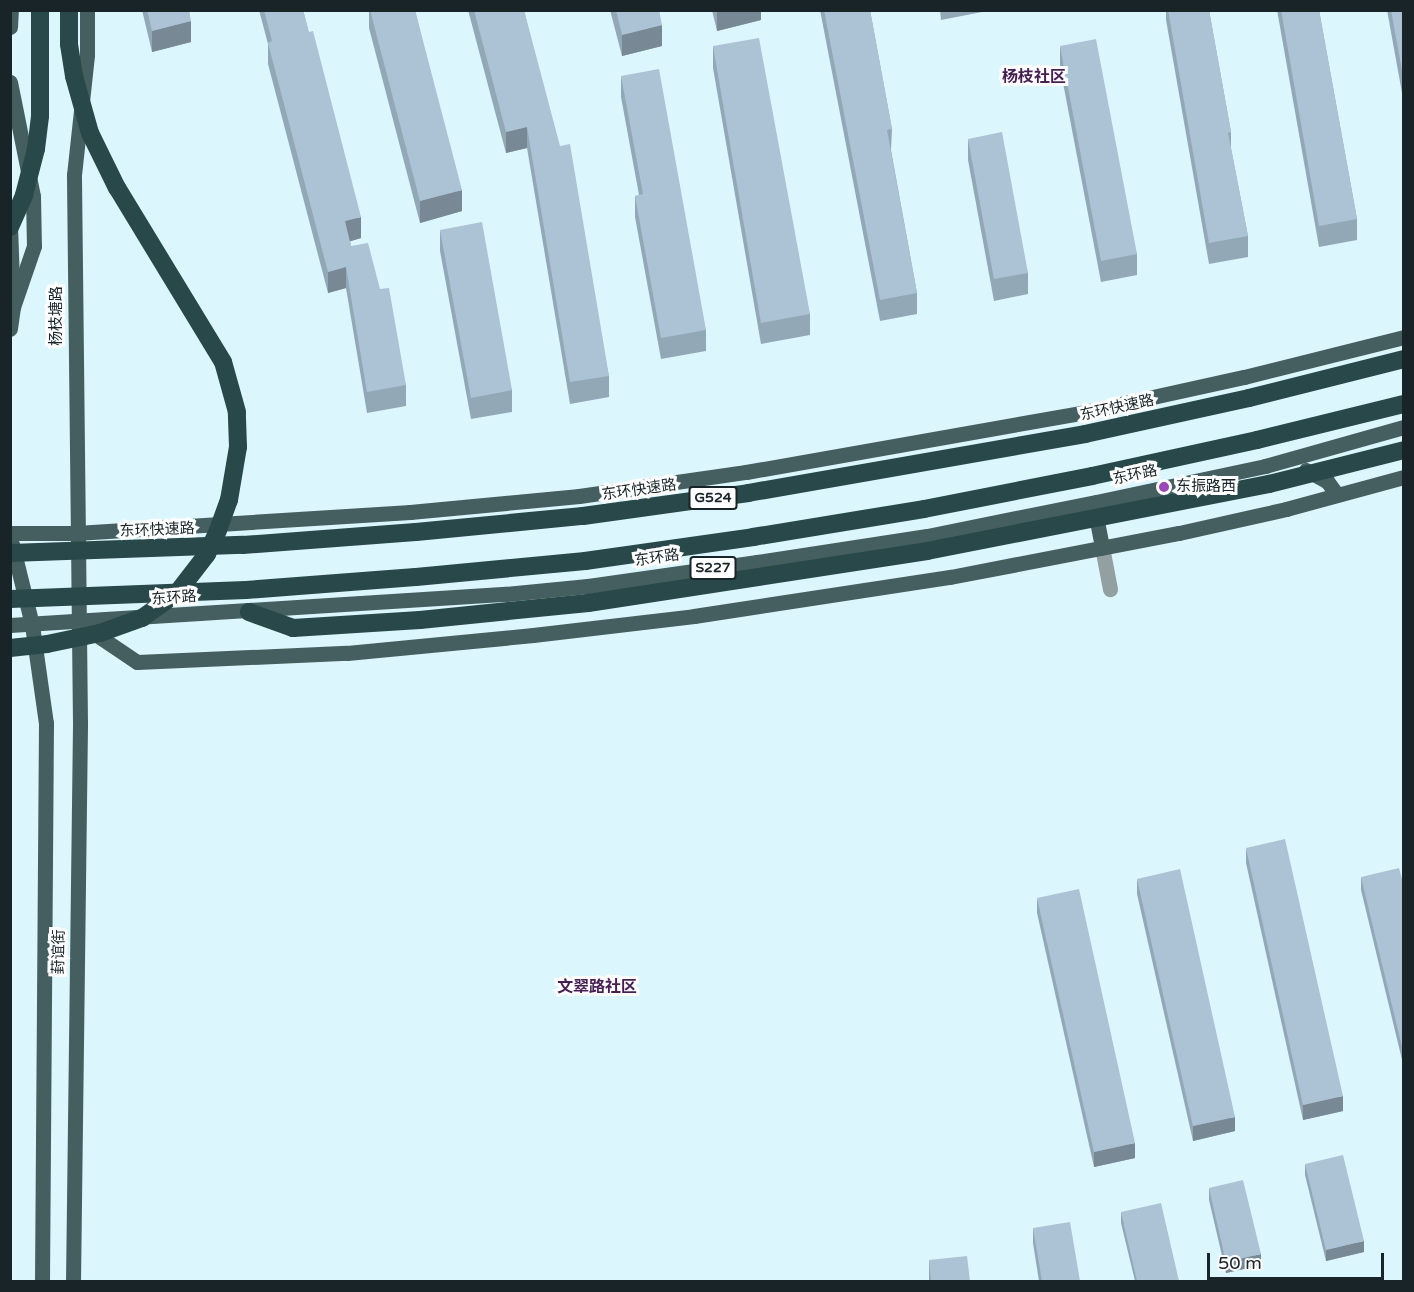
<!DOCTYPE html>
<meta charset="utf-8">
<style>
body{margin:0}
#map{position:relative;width:1414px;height:1292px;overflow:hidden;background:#dcf6fe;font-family:"Varela Round","Noto Sans SC",sans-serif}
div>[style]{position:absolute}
.minor>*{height:15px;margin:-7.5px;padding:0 7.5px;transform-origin:7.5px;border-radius:7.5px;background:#92a0a1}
.major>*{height:15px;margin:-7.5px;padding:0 7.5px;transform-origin:7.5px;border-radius:7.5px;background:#455f60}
.highway>*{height:18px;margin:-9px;padding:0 9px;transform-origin:9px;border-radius:9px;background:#294849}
.highway-bridge>*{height:18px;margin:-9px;padding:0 9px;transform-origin:9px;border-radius:9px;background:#294849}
.wall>*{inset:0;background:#93a8b7}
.shaded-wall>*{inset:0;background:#788895}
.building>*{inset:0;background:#abc3d5}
.dots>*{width:16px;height:16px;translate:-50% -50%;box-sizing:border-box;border:3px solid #fefefe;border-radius:50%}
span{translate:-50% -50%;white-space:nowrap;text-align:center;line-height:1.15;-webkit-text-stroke:6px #fefefe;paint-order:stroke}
.shield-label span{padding:2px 4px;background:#fefefe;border:2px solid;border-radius:4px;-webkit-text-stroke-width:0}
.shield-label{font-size:14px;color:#182428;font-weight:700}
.street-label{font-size:15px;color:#182428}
.poi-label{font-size:15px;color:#182428}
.left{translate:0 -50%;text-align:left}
.neighbourhood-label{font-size:16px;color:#461e53;font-weight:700}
.frame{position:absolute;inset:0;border:12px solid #182428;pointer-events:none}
.scale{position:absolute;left:1207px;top:1253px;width:177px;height:27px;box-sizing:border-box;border:3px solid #182428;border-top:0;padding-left:8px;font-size:18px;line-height:21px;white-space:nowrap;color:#182428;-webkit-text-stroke:4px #fefefe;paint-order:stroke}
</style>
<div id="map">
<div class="minor">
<i style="left:1102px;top:547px;width:43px;rotate:79.2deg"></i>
</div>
<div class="major">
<i style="left:10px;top:27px;width:17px;rotate:-87deg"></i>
<i style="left:10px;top:82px;width:116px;rotate:78.6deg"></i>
<i style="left:33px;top:196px;width:50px;rotate:88.9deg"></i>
<i style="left:34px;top:246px;width:65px;rotate:109deg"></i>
<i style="left:10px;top:226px;width:81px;rotate:87.9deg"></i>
<i style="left:13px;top:307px;width:22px;rotate:98deg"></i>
<i style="left:1306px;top:470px;width:24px;rotate:28deg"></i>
<i style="left:1327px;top:481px;width:17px;rotate:54deg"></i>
<i style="left:1100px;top:507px;width:10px;rotate:114deg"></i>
<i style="left:1096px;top:516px;width:32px;rotate:79deg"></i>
<i style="left:10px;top:533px;width:66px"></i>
<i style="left:76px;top:533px;width:335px;rotate:-3.6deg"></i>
<i style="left:410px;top:512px;width:170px;rotate:-5.4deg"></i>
<i style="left:579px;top:496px;width:169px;rotate:-8.2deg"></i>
<i style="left:746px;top:472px;width:339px;rotate:-10deg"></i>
<i style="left:1080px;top:413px;width:168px;rotate:-12.4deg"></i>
<i style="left:1244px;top:377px;width:165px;rotate:-14deg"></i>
<i style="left:12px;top:544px;width:83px;rotate:76.1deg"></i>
<i style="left:32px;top:625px;width:99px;rotate:81.9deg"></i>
<i style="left:46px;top:723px;width:559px;rotate:90.41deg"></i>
<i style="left:10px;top:625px;width:497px;rotate:-3.6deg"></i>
<i style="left:506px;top:594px;width:82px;rotate:-5.6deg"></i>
<i style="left:588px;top:586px;width:171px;rotate:-8.1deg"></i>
<i style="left:757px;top:562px;width:172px;rotate:-8.7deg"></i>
<i style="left:927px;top:536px;width:172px;rotate:-11.4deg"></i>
<i style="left:1096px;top:502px;width:173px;rotate:-12deg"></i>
<i style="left:1265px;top:466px;width:144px;rotate:-15.7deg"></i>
<i style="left:88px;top:629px;width:59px;rotate:34deg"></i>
<i style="left:137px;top:662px;width:210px;rotate:-2.5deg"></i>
<i style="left:347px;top:653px;width:187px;rotate:-5.5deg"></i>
<i style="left:533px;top:635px;width:162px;rotate:-6.7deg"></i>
<i style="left:694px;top:616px;width:259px;rotate:-8.7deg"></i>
<i style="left:950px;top:577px;width:233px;rotate:-10.9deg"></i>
<i style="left:1179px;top:533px;width:110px;rotate:-12.6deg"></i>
<i style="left:1286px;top:509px;width:122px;rotate:-15.2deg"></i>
<i style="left:73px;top:1282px;width:559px;rotate:-89.28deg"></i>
<i style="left:80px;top:723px;width:548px;rotate:-90.63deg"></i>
<i style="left:74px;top:175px;width:121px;rotate:-83.8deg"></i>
<i style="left:87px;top:55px;width:45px;rotate:-90deg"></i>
</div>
<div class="highway">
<i style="left:249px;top:612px;width:47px;rotate:20deg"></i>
<i style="left:293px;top:628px;width:127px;rotate:-3.6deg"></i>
</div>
<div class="highway-bridge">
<i style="left:10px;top:227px;width:35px;rotate:-66deg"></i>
<i style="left:24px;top:195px;width:48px;rotate:-75.4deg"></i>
<i style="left:36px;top:149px;width:33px;rotate:-83deg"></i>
<i style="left:40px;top:116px;width:106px;rotate:-90deg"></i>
<i style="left:10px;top:553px;width:233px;rotate:-2deg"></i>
<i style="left:243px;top:545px;width:173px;rotate:-4.3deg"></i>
<i style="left:416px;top:532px;width:168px;rotate:-5.5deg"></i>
<i style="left:583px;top:516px;width:167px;rotate:-7.9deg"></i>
<i style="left:748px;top:493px;width:342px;rotate:-9.9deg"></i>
<i style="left:1085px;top:434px;width:168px;rotate:-12.4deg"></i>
<i style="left:1249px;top:398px;width:160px;rotate:-14.1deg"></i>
<i style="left:10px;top:599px;width:236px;rotate:-2.2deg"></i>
<i style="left:246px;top:590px;width:170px;rotate:-4.4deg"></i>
<i style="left:416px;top:577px;width:170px;rotate:-5.4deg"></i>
<i style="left:585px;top:561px;width:170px;rotate:-8.1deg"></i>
<i style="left:753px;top:537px;width:173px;rotate:-9.3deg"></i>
<i style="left:924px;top:509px;width:171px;rotate:-11.1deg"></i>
<i style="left:1092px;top:476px;width:169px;rotate:-12.3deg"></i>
<i style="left:1257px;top:440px;width:151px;rotate:-13.8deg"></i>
<i style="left:420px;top:620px;width:169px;rotate:-5.8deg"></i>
<i style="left:588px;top:603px;width:343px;rotate:-8.7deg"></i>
<i style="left:927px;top:551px;width:349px;rotate:-11.1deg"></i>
<i style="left:1269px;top:484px;width:139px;rotate:-14.1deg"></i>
<i style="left:10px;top:648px;width:37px;rotate:-6deg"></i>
<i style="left:47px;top:644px;width:54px;rotate:-11.7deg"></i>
<i style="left:100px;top:633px;width:45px;rotate:-19.7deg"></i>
<i style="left:142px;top:618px;width:43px;rotate:-35.5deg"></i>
<i style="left:177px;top:593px;width:49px;rotate:-52.4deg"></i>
<i style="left:207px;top:554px;width:26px;rotate:-65deg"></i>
<i style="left:218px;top:530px;width:32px;rotate:-70deg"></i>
<i style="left:229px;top:500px;width:54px;rotate:-80.4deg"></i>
<i style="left:238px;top:447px;width:35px;rotate:-92deg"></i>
<i style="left:237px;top:412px;width:52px;rotate:-105.6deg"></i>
<i style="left:223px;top:362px;width:204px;rotate:-121.3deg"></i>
<i style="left:117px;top:188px;width:61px;rotate:-116.1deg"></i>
<i style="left:90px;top:133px;width:59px;rotate:-105.7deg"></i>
<i style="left:74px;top:76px;width:32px;rotate:-99deg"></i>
<i style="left:69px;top:44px;width:34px;rotate:-90deg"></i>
</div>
<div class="wall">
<i style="clip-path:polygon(142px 10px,189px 10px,191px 42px,152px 52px)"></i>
<i style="clip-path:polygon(259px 10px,303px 10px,361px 238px,350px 241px,351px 246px,406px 385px,406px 406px,367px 413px,346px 288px,328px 293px,268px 64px,268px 44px)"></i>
<i style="clip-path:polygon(369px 10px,415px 10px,462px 211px,420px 223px,369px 28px)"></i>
<i style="clip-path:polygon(468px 10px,524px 10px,609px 376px,609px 397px,570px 404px,527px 148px,506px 153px)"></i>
<i style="clip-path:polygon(610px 10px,659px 10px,662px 46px,622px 56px)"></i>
<i style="clip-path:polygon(712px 10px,761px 10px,761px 20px,717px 31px)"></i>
<i style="clip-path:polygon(820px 10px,870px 10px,892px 129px,891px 150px,917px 293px,917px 314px,880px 321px)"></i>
<i style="clip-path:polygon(940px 10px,982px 10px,982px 12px,941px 20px)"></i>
<i style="clip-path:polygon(1166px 10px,1209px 10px,1231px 132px,1231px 148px,1248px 236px,1248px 257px,1209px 264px,1166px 20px)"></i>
<i style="clip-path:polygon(1277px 10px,1319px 10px,1357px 219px,1357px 240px,1319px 247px)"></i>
<i style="clip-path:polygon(1387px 10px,1404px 10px,1404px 104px)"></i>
<i style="clip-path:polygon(713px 46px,810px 314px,810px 335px,761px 344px,713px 68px)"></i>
<i style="clip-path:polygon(1060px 46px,1137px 254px,1137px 275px,1101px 282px,1060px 67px)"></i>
<i style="clip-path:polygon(621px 76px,706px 330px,706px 351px,661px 359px,635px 217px,635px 196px,639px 195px,621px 97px)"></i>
<i style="clip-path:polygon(968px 139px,1028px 273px,1028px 294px,994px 301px,968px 160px)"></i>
<i style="clip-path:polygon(440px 230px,512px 390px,512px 412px,471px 419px,440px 251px)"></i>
<i style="clip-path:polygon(1246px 848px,1343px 1111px,1303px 1120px,1246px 863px)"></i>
<i style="clip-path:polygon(1361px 877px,1404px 886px,1404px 1068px,1361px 890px)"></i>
<i style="clip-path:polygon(1137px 879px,1235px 1131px,1193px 1141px,1137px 894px)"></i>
<i style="clip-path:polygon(1037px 898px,1135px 1158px,1094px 1167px,1037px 913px)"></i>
<i style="clip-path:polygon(1305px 1164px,1364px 1252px,1326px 1261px,1305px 1175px)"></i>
<i style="clip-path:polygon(1209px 1188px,1261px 1265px,1226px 1273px,1209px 1200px)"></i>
<i style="clip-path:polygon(1121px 1212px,1179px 1281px,1135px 1281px,1121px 1223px)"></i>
<i style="clip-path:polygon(1033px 1228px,1080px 1281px,1039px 1281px,1033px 1243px)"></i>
<i style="clip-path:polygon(929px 1260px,970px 1281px,929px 1281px)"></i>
</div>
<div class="shaded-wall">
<i style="clip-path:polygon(717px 10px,761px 10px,761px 20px,717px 31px)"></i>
<i style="clip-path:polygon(191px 21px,191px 42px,152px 52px,152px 31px)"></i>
<i style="clip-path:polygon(662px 25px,662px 46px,622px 56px,622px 35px)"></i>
<i style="clip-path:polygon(527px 127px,527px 148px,506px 153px,506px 132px)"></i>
<i style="clip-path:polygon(462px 190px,462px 211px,420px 223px,420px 201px)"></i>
<i style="clip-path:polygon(361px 217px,361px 238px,345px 243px,345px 221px)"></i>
<i style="clip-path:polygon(346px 267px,346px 288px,328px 293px,328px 272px)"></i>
<i style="clip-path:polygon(1343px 1096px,1343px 1111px,1303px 1120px,1303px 1105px)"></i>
<i style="clip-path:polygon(1235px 1117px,1235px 1131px,1193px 1141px,1193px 1126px)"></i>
<i style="clip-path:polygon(1135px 1143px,1135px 1158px,1094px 1167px,1094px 1152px)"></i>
<i style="clip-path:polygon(1364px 1241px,1364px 1252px,1326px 1261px,1326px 1250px)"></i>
<i style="clip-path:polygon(1261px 1254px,1261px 1265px,1226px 1273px,1226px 1262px)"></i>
</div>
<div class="building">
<i style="clip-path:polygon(147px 10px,189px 10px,191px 21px,152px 31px)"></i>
<i style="clip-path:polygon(264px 10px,303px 10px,309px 32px,313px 31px,361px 217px,345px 221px,351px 246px,368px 243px,380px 289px,389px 288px,406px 385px,367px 392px,346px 267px,328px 272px,268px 43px,272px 41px)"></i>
<i style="clip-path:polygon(370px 10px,415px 10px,462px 190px,420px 201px)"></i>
<i style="clip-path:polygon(474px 10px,524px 10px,560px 146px,570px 144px,609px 376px,570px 382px,527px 127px,506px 132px)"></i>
<i style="clip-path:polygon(616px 10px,659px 10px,662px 25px,622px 35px)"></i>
<i style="clip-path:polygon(824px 10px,870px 10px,892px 129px,887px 130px,917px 293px,880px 300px)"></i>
<i style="clip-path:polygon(1168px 10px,1209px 10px,1231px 132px,1228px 133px,1248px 236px,1209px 243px)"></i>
<i style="clip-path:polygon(1281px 10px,1319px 10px,1357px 219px,1319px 226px)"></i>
<i style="clip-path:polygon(1391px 10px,1404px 10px,1404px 82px)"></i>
<i style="clip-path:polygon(759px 38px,810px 314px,761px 323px,713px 46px)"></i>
<i style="clip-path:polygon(1096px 39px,1137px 254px,1101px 261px,1060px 46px)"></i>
<i style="clip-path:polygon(659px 69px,706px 330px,661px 338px,635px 196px,643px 194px,621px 76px)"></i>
<i style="clip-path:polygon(1002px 132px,1028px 273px,994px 279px,968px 139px)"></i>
<i style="clip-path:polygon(482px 222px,512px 390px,471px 398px,440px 230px)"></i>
<i style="clip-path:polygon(1285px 839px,1343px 1096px,1303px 1105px,1246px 848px)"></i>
<i style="clip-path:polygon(1399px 868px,1404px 886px,1404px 1055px,1361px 877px)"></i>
<i style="clip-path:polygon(1180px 869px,1235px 1117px,1193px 1126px,1137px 879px)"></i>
<i style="clip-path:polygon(1079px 889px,1135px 1143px,1094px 1152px,1037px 898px)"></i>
<i style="clip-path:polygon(1343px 1155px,1364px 1241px,1326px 1250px,1305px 1164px)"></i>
<i style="clip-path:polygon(1243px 1180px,1261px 1254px,1226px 1262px,1209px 1188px)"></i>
<i style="clip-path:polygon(1161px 1203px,1179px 1281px,1137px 1281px,1121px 1212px)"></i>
<i style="clip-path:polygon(1070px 1222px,1080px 1281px,1042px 1281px,1033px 1228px)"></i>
<i style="clip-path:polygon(967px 1256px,970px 1281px,931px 1281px,929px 1260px)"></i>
</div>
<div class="dots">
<i style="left:1164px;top:487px;background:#9b47b6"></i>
</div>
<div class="shield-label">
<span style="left:713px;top:498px">G524</span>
<span style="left:713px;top:568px">S227</span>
</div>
<div class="street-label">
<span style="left:57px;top:316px;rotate:-90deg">杨枝塘路</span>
<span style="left:1117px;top:408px;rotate:-12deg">东环快速路</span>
<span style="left:1135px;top:475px;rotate:-12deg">东环路</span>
<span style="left:639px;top:490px;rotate:-8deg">东环快速路</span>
<span style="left:157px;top:530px;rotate:-2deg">东环快速路</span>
<span style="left:657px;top:558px;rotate:-8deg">东环路</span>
<span style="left:174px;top:598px;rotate:-4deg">东环路</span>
<span style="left:59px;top:952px;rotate:-89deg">葑谊街</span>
</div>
<div class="poi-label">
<span class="left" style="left:1176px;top:487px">东振路西</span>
</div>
<div class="neighbourhood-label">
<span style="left:1034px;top:77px">杨枝社区</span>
<span style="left:597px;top:987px">文翠路社区</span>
</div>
<div class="frame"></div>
<div class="scale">50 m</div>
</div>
